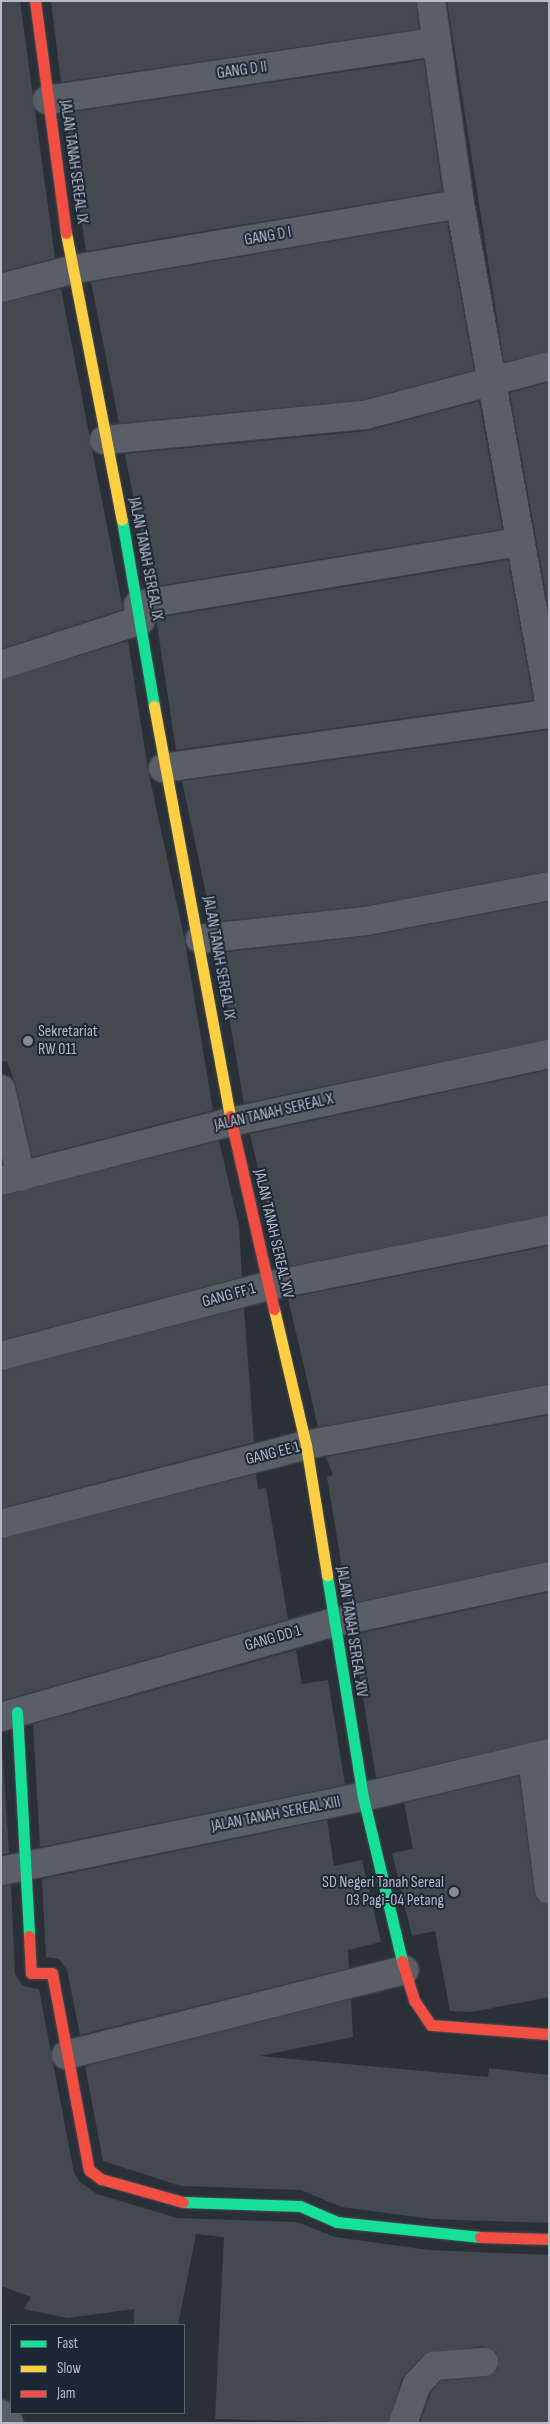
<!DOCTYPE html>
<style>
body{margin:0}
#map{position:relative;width:550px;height:2424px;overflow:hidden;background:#2a3038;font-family:"Sofia Sans Condensed",sans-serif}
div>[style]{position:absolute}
.building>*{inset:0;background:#444950}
.roads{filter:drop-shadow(0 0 1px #484c53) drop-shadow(0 0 1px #484c53)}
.street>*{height:28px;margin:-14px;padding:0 14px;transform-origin:14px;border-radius:14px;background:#5a5e66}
.fast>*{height:11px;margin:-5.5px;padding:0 5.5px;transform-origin:5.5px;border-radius:5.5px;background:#16e098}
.slow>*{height:11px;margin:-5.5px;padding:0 5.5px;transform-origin:5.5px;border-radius:5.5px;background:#ffcf43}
.jam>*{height:11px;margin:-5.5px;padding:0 5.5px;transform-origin:5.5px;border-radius:5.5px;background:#f24e42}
.dots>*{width:14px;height:14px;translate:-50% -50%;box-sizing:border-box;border:2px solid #1d2633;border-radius:50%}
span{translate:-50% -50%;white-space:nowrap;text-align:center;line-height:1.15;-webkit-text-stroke:4px #1d2633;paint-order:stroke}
.street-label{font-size:16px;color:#b4bcc9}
.poi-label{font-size:16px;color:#b4bcc9}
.left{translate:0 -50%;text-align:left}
.right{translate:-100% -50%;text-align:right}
.frame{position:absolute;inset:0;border:2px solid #b4bcc9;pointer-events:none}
.legend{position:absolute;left:10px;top:2324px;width:175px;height:90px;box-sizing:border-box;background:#1d2633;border:1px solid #59626f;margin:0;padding:6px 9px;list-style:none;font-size:15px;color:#b4bcc9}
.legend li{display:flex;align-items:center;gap:10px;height:25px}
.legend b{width:25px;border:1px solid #59626f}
</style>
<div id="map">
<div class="building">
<i style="clip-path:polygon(1px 1px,20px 1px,55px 258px,1px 272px)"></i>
<i style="clip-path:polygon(51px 1px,416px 1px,419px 29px,61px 82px)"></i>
<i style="clip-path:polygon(447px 1px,549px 1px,549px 351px,504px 362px)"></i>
<i style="clip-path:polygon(424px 60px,442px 191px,86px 251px,65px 113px)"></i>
<i style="clip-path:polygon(447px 222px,474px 370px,362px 400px,119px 423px,91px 282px)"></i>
<i style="clip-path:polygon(61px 289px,123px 609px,1px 649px,1px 303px)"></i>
<i style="clip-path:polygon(549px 382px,549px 610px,510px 393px)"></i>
<i style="clip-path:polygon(479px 401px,502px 529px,151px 587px,125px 454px,367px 431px)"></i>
<i style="clip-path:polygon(508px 560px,533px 700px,176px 750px,156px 618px)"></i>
<i style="clip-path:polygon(128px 641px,148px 770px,185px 942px,213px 1110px,32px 1157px,16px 1086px,7px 1061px,1px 1062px,1px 680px)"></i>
<i style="clip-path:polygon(549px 730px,549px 871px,364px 906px,212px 922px,182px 781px)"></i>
<i style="clip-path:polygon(549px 902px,549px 1039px,244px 1103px,218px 953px,369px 936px)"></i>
<i style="clip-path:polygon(549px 1070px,549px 1215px,281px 1268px,250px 1134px)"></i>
<i style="clip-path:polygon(219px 1141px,239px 1226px,242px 1277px,1px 1340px,1px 1196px)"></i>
<i style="clip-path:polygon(549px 1246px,549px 1384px,318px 1427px,288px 1298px)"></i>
<i style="clip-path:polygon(244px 1308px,254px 1442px,1px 1508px,1px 1371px)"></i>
<i style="clip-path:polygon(549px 1415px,549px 1561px,348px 1604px,327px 1477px,333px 1475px,326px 1457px)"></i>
<i style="clip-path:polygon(256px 1474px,258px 1489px,266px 1488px,288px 1619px,1px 1701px,1px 1539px)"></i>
<i style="clip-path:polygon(549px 1592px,549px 1738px,376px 1778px,353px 1635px)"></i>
<i style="clip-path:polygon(296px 1650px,302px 1684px,328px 1680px,345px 1785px,40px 1847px,33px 1724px)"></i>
<i style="clip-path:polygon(1px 1732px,9px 1853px,1px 1855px)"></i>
<i style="clip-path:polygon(519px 1776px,534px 1892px,537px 1900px,549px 1905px,549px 1997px,472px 2012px,450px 2011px,435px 1931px,412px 1936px,392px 1853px,413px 1849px,404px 1803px)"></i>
<i style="clip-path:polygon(327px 1820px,334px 1866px,362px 1860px,381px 1942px,348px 1950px,349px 1968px,80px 2035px,67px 1970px,59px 1959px,46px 1957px,42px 1879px)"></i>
<i style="clip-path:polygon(11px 1885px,15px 1974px,23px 1986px,39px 1989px,74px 2173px,80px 2182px,97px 2194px,177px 2218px,297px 2222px,335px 2237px,429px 2250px,549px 2255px,549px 2423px,420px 2423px,431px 2392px,441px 2381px,486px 2377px,498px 2369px,497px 2354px,483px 2346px,423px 2355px,402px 2378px,388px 2423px,215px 2419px,224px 2237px,196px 2234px,178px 2325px,134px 2325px,134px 2309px,68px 2318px,24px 2309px,31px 2297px,1px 2286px,1px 1886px)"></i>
<i style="clip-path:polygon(351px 1999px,353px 2037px,260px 2056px,488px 2077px,489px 2068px,549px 2075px,549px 2223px,432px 2219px,341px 2207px,301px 2190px,181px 2186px,103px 2161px,85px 2066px)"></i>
</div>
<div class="roads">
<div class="street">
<i style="left:431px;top:1px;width:205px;rotate:81.9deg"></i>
<i style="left:460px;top:204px;width:504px;rotate:79.83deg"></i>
<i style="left:47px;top:100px;width:394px;rotate:-8.5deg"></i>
<i style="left:1px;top:288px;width:76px;rotate:-14.4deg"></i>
<i style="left:75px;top:269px;width:390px;rotate:-9.6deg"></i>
<i style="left:104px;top:440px;width:262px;rotate:-5.5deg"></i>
<i style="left:365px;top:415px;width:190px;rotate:-14.9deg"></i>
<i style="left:138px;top:605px;width:387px;rotate:-9.4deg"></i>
<i style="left:1px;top:665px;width:147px;rotate:-17.8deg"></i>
<i style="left:163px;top:768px;width:390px;rotate:-8deg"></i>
<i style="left:200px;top:939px;width:167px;rotate:-6.2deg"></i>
<i style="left:366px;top:921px;width:186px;rotate:-10.8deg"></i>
<i style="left:1px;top:1089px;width:90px;rotate:77.2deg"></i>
<i style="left:1px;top:1181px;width:237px;rotate:-14.4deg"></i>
<i style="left:231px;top:1122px;width:325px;rotate:-12.1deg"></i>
<i style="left:1px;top:1356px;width:276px;rotate:-14.7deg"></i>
<i style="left:268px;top:1286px;width:287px;rotate:-11.3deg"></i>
<i style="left:1px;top:1524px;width:315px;rotate:-14.5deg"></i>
<i style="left:306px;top:1445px;width:247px;rotate:-10.7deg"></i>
<i style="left:1px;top:1717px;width:344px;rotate:-15.9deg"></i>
<i style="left:332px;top:1623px;width:222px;rotate:-12.2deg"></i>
<i style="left:532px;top:1757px;width:134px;rotate:82.7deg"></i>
<i style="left:1px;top:1871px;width:369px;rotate:-11.6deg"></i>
<i style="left:363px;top:1797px;width:191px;rotate:-13.3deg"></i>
<i style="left:66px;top:2055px;width:349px;rotate:-14.1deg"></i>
<i style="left:1px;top:2414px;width:12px;rotate:48deg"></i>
<i style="left:403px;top:2423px;width:41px;rotate:-70.3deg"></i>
<i style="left:417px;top:2384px;width:25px;rotate:-47deg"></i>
<i style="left:434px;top:2366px;width:50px;rotate:-4.6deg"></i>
</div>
<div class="fast">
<i style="left:122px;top:520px;width:189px;rotate:80.2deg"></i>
<i style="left:327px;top:1575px;width:225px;rotate:80.8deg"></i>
<i style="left:363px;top:1797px;width:169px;rotate:76.6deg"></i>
<i style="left:17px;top:1712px;width:224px;rotate:86.9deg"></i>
<i style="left:183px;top:2202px;width:117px;rotate:2deg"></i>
<i style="left:300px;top:2206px;width:40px;rotate:23.4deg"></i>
<i style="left:337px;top:2222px;width:144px;rotate:6deg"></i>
</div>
<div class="slow">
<i style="left:66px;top:233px;width:292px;rotate:79deg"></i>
<i style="left:154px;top:706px;width:417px;rotate:79.5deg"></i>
<i style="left:274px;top:1309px;width:140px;rotate:76.8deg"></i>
<i style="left:306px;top:1445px;width:132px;rotate:80.8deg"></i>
</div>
<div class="jam">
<i style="left:35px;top:1px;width:234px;rotate:82.4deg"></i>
<i style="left:230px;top:1116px;width:198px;rotate:77.2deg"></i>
<i style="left:29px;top:1936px;width:37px;rotate:87deg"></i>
<i style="left:31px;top:1973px;width:21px"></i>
<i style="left:52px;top:1973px;width:200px;rotate:79.4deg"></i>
<i style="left:89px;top:2170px;width:15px;rotate:37deg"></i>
<i style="left:101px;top:2179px;width:85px;rotate:15.7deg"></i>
<i style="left:402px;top:1961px;width:41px;rotate:72.9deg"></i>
<i style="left:414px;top:2000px;width:30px;rotate:56deg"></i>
<i style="left:431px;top:2025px;width:118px;rotate:4.4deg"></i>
<i style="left:480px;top:2237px;width:69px;rotate:1.7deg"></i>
</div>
</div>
<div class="dots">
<i style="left:28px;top:1041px;background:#848b96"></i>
<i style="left:454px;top:1892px;background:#848b96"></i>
</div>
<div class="street-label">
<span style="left:242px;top:71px;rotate:-8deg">GANG D II</span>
<span style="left:73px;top:162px;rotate:82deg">JALAN TANAH SEREAL IX</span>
<span style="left:268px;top:237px;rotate:-10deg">GANG D I</span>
<span style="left:145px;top:559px;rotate:79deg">JALAN TANAH SEREAL IX</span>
<span style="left:218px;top:958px;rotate:80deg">JALAN TANAH SEREAL IX</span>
<span style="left:274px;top:1113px;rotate:-13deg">JALAN TANAH SEREAL X</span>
<span style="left:273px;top:1234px;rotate:77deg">JALAN TANAH SEREAL XIV</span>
<span style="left:229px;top:1296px;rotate:-15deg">GANG FF 1</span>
<span style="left:273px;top:1454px;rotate:-14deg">GANG EE 1</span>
<span style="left:351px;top:1632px;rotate:81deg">JALAN TANAH SEREAL XIV</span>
<span style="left:273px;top:1639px;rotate:-16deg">GANG DD 1</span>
<span style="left:276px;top:1815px;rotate:-11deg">JALAN TANAH SEREAL XIII</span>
</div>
<div class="poi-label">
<span class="left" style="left:38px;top:1041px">Sekretariat<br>RW 011</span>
<span class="right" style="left:444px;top:1892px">SD Negeri Tanah Sereal<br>03 Pagi-04 Petang</span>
</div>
<div class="frame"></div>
<ul class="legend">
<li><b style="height:6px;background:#16e098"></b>Fast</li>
<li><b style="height:6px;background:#ffcf43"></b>Slow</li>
<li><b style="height:6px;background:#f24e42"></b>Jam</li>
</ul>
</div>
